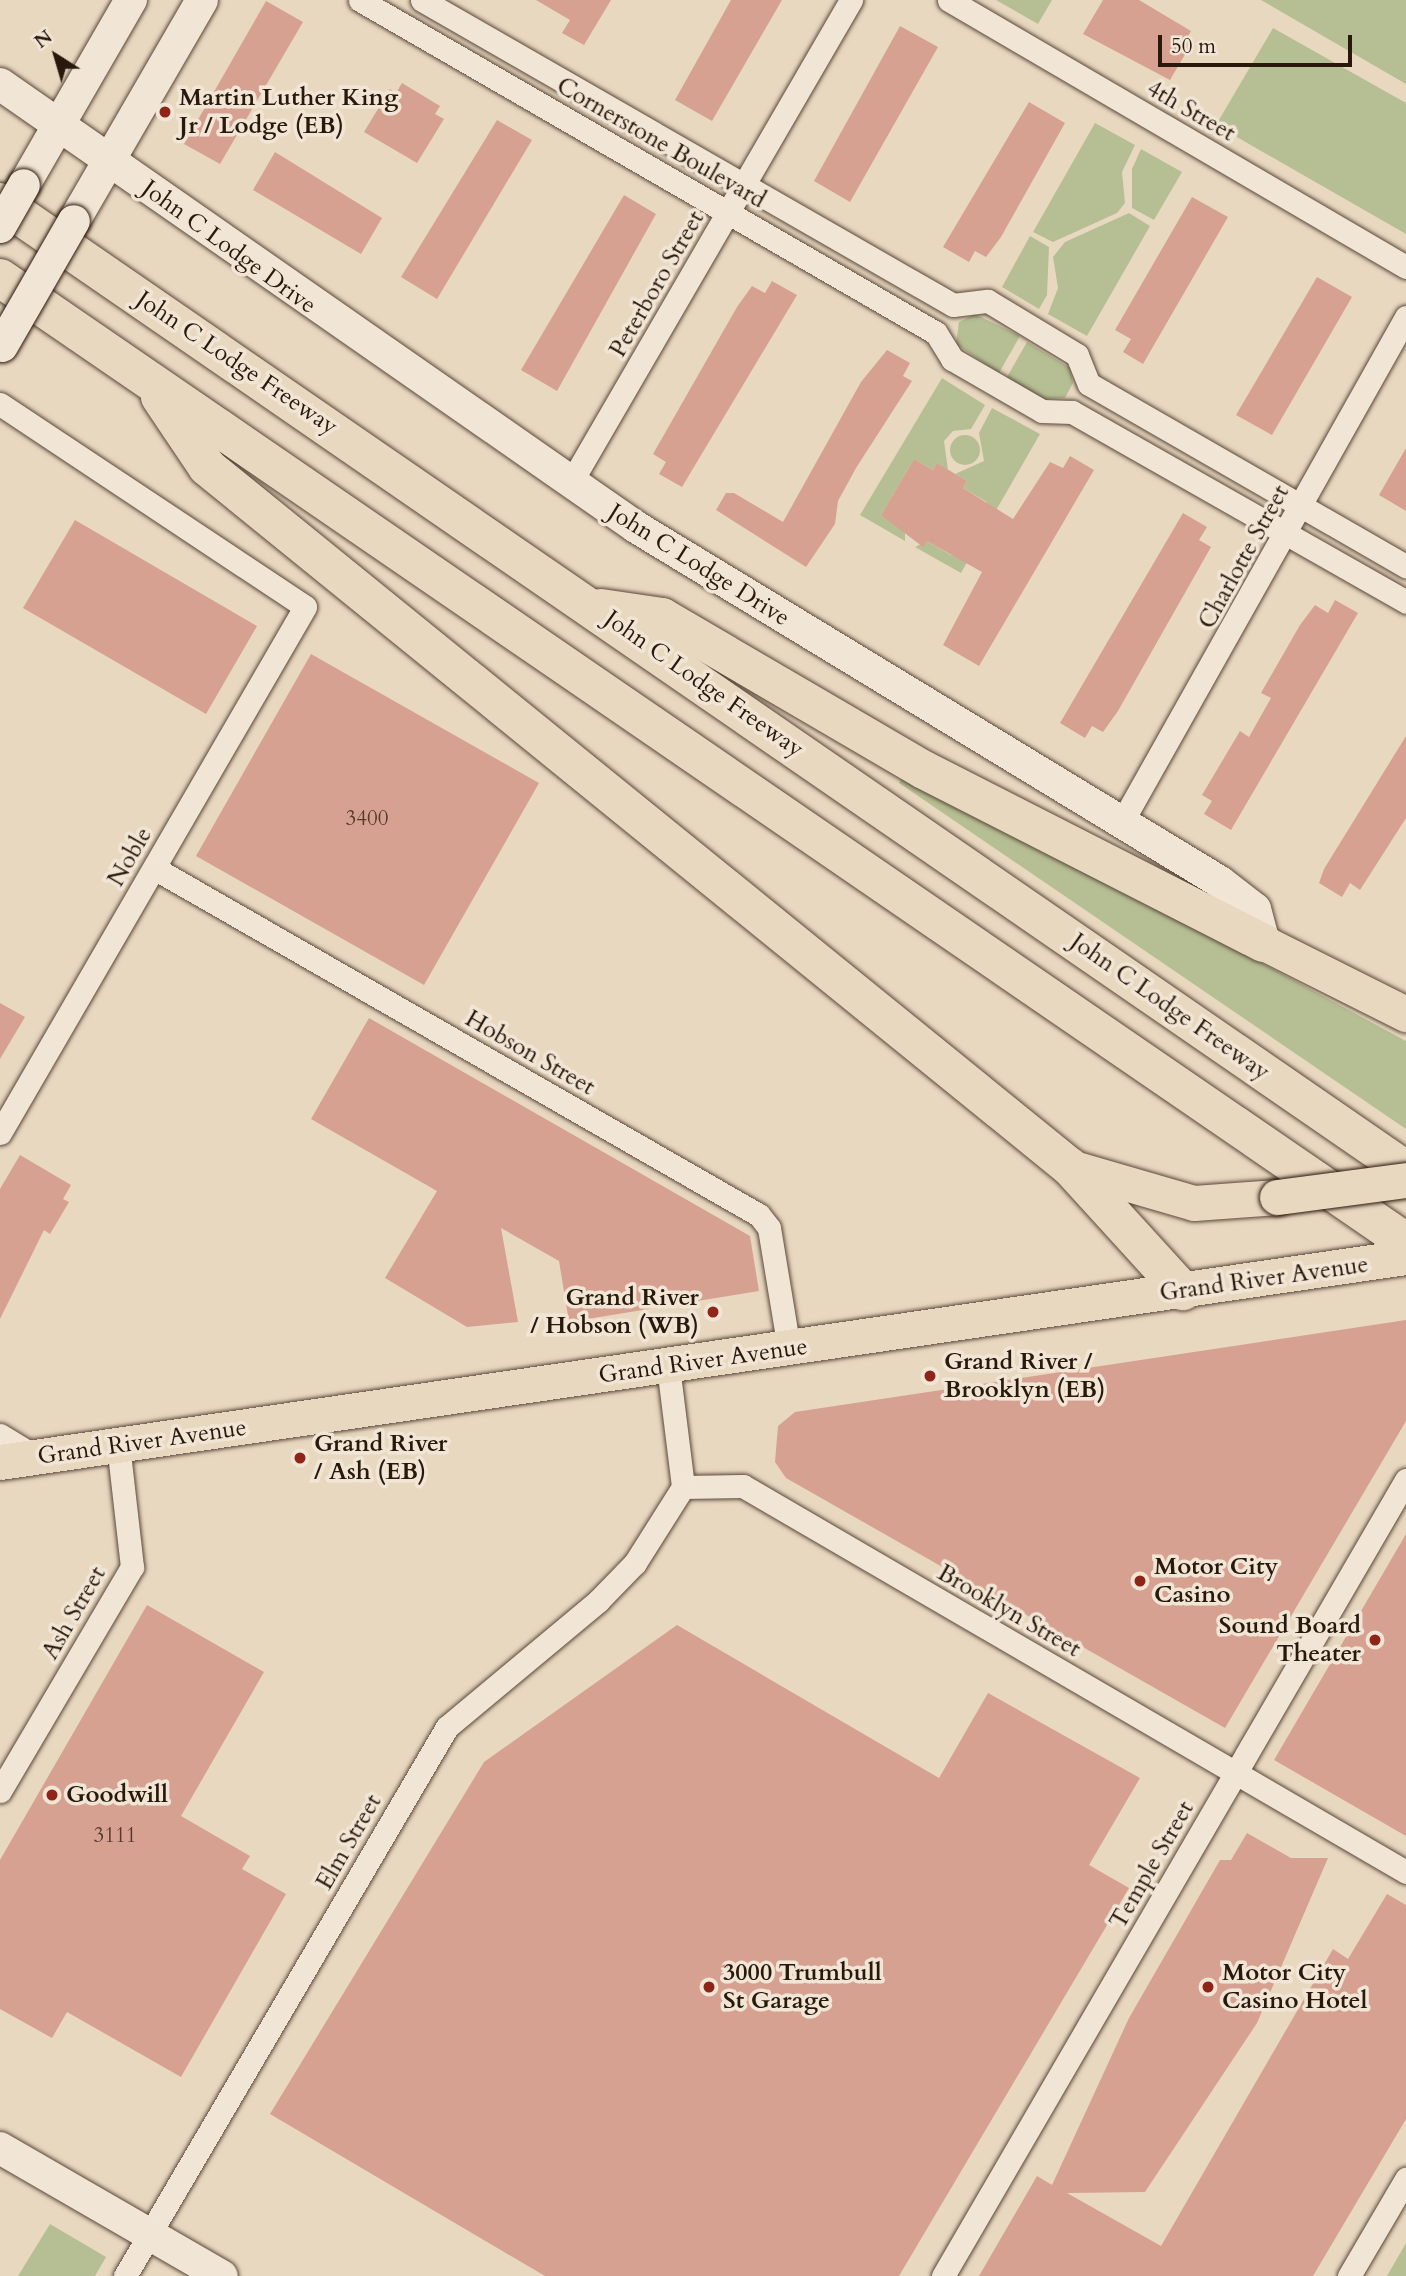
<!DOCTYPE html>
<style>
body{margin:0}
#map{position:relative;width:1406px;height:2276px;overflow:hidden;background:#e9d8c0;font-family:Cardo,serif}
div>[style]{position:absolute}
.green>*{inset:0;background:#b6bf93}
.round{border-radius:50%}
.building>*{inset:0;background:#d6a190}
.roads{filter:drop-shadow(0 0 2px #594839) drop-shadow(0 0 2px #594839)}
.street>*{height:23px;margin:-11.5px;padding:0 11.5px;transform-origin:11.5px;border-radius:11.5px;background:#f1e6d6}
.secondary>*{height:32px;margin:-16px;padding:0 16px;transform-origin:16px;border-radius:16px;background:#f1e6d6}
.primary>*{height:35px;margin:-17.5px;padding:0 17.5px;transform-origin:17.5px;border-radius:17.5px;background:#e9d8c0}
.highway>*{height:38px;margin:-19px;padding:0 19px;transform-origin:19px;border-radius:19px;background:#e9d8c0}
.bridges{filter:drop-shadow(0 0 2px #29180c) drop-shadow(0 0 2px #29180c)}
.secondary-bridge>*{height:32px;margin:-16px;padding:0 16px;transform-origin:16px;border-radius:16px;background:#f1e6d6}
.primary-bridge>*{height:35px;margin:-17.5px;padding:0 17.5px;transform-origin:17.5px;border-radius:17.5px;background:#e9d8c0}
.dots>*{width:19px;height:19px;translate:-50% -50%;box-sizing:border-box;border:4px solid #f1e6d6;border-radius:50%}
span{translate:-50% -50%;white-space:nowrap;text-align:center;line-height:1.15;-webkit-text-stroke:7px #f1e6d6;paint-order:stroke}
.number-label{font-size:21px;color:#543a2d}
.number-label span{-webkit-text-stroke-width:0}
.poi-label{font-size:24px;color:#29180c;font-weight:700}
.left{translate:0 -50%;text-align:left}
.right{translate:-100% -50%;text-align:right}
.street-label{font-size:24px;color:#29180c}
.north{position:absolute;left:21px;top:21px;width:70px;height:70px;-webkit-text-stroke:5px #f1e6d6;paint-order:stroke;rotate:323deg;font-size:19px;font-weight:700;line-height:28px;text-align:center;color:#29180c}
.north::after{content:'';display:block;margin:auto;width:24px;height:32px;background:#29180c;clip-path:polygon(50% 0,100% 100%,50% 72%,0 100%)}
.scale{position:absolute;left:1158px;top:35px;width:194px;height:32px;box-sizing:border-box;border:4px solid #29180c;border-top:0;padding-left:9px;font-size:21px;line-height:24px;white-space:nowrap;color:#29180c;-webkit-text-stroke:5px #f1e6d6;paint-order:stroke}
</style>
<div id="map">
<div class="green">
<i style="clip-path:polygon(996px 0,1052px 0,1038px 24px)"></i>
<i style="clip-path:polygon(1261px 0,1406px 0,1406px 84px)"></i>
<i style="clip-path:polygon(1273px 28px,1406px 103px,1406px 234px,1216px 125px)"></i>
<i style="clip-path:polygon(1095px 123px,1135px 145px,1122px 172px,1125px 203px,1117px 213px,1053px 242px,1033px 232px)"></i>
<i style="clip-path:polygon(1141px 149px,1182px 172px,1154px 220px,1132px 208px,1132px 169px)"></i>
<i style="clip-path:polygon(1129px 213px,1150px 226px,1087px 336px,1048px 314px,1058px 288px,1053px 257px,1065px 242px)"></i>
<i style="clip-path:polygon(1030px 236px,1049px 247px,1047px 295px,1039px 309px,1002px 287px)"></i>
<i style="clip-path:polygon(975px 314px,1020px 336px,999px 373px,956px 344px,959px 322px)"></i>
<i style="clip-path:polygon(1027px 342px,1070px 368px,1073px 383px,1065px 398px,1043px 399px,1007px 377px)"></i>
<i style="clip-path:polygon(942px 378px,985px 405px,971px 429px,953px 431px,944px 441px,948px 470px,937px 463px,933px 470px,914px 459px,881px 515px,905px 529px,905px 541px,860px 515px)"></i>
<i style="clip-path:polygon(992px 408px,1040px 434px,991px 519px,981px 513px,987px 502px,963px 488px,967px 481px,955px 474px,984px 461px,979px 433px)"></i>
<i class="round" style="left:950px;top:435px;width:30px;height:30px"></i>
<i style="clip-path:polygon(988px 525px,961px 573px,915px 547px,927px 541px,951px 555px)"></i>
<i style="clip-path:polygon(906px 771px,1406px 1041px,1406px 1129px,899px 783px)"></i>
<i style="clip-path:polygon(50px 2224px,106px 2257px,95px 2276px,18px 2276px)"></i>
<i style="clip-path:polygon(1406px 2243px,1406px 2276px,1387px 2276px)"></i>
</div>
<div class="building">
<i style="clip-path:polygon(536px 0,611px 0,584px 45px,562px 33px,570px 20px)"></i>
<i style="clip-path:polygon(731px 0,782px 0,712px 121px,675px 100px)"></i>
<i style="clip-path:polygon(1103px 0,1139px 0,1191px 31px,1187px 38px,1193px 41px,1170px 80px,1083px 34px)"></i>
<i style="clip-path:polygon(266px 1px,303px 22px,220px 164px,184px 144px)"></i>
<i style="clip-path:polygon(900px 26px,938px 47px,850px 202px,814px 181px)"></i>
<i style="clip-path:polygon(402px 83px,440px 106px,435px 114px,444px 119px,417px 163px,364px 132px,390px 89px,396px 93px)"></i>
<i style="clip-path:polygon(1029px 102px,1065px 123px,1001px 237px,986px 257px,975px 251px,969px 262px,943px 247px)"></i>
<i style="clip-path:polygon(497px 120px,532px 140px,437px 299px,401px 277px)"></i>
<i style="clip-path:polygon(275px 152px,382px 218px,361px 254px,253px 190px)"></i>
<i style="clip-path:polygon(624px 195px,656px 214px,557px 391px,521px 370px)"></i>
<i style="clip-path:polygon(1192px 197px,1228px 217px,1143px 364px,1123px 352px,1131px 339px,1115px 330px)"></i>
<i style="clip-path:polygon(1317px 277px,1352px 297px,1272px 435px,1236px 415px)"></i>
<i style="clip-path:polygon(772px 281px,797px 295px,682px 487px,659px 474px,666px 462px,653px 454px,737px 307px,752px 286px,765px 293px)"></i>
<i style="clip-path:polygon(887px 350px,910px 363px,903px 376px,912px 381px,856px 468px,838px 501px,835px 524px,806px 567px,716px 510px,726px 493px,734px 493px,783px 522px,861px 382px)"></i>
<i style="clip-path:polygon(1406px 448px,1406px 511px,1379px 495px)"></i>
<i style="clip-path:polygon(1070px 456px,1094px 470px,979px 666px,943px 645px,982px 572px,927px 541px,923px 547px,881px 515px,914px 459px,933px 470px,937px 463px,967px 481px,963px 488px,1013px 519px,1050px 462px,1063px 468px)"></i>
<i style="clip-path:polygon(1183px 513px,1207px 527px,1199px 540px,1211px 547px,1118px 711px,1103px 732px,1092px 726px,1085px 738px,1060px 723px)"></i>
<i style="clip-path:polygon(75px 520px,257px 626px,206px 714px,23px 608px)"></i>
<i style="clip-path:polygon(1335px 600px,1358px 613px,1231px 830px,1204px 814px,1212px 801px,1202px 795px,1240px 731px,1249px 737px,1271px 698px,1261px 693px,1300px 625px,1315px 605px,1328px 613px)"></i>
<i style="clip-path:polygon(311px 654px,539px 783px,424px 985px,196px 856px)"></i>
<i style="clip-path:polygon(1406px 736px,1406px 818px,1360px 890px,1350px 883px,1342px 897px,1319px 883px,1324px 869px)"></i>
<i style="clip-path:polygon(0 1003px,25px 1017px,0 1059px)"></i>
<i style="clip-path:polygon(369px 1018px,750px 1236px,759px 1291px,569px 1322px,559px 1261px,501px 1228px,518px 1322px,467px 1327px,385px 1278px,437px 1191px,311px 1119px)"></i>
<i style="clip-path:polygon(20px 1155px,71px 1185px,63px 1199px,69px 1202px,50px 1234px,44px 1230px,0 1319px,0 1189px)"></i>
<i style="clip-path:polygon(1406px 1320px,1406px 1421px,1225px 1728px,786px 1478px,775px 1462px,778px 1426px,795px 1412px)"></i>
<i style="clip-path:polygon(1406px 1534px,1406px 1836px,1274px 1760px)"></i>
<i style="clip-path:polygon(147px 1605px,264px 1672px,181px 1816px,250px 1856px,242px 1869px,286px 1894px,181px 2077px,67px 2012px,52px 2038px,0 2009px,0 1860px)"></i>
<i style="clip-path:polygon(677px 1625px,939px 1778px,988px 1693px,1140px 1778px,1089px 1865px,1129px 1888px,899px 2276px,545px 2276px,270px 2114px,484px 1762px)"></i>
<i style="clip-path:polygon(1247px 1833px,1291px 1858px,1328px 1858px,1257px 2023px,1145px 2192px,1067px 2193px,1161px 2246px,1333px 1949px,1348px 1959px,1387px 1894px,1406px 1905px,1406px 2119px,1313px 2276px,979px 2276px,1037px 2176px,1052px 2185px,1129px 2018px,1220px 1860px,1231px 1860px)"></i>
</div>
<div class="roads">
<div class="street">
<i style="left:360px;top:0;width:665px;rotate:30.03deg"></i>
<i style="left:936px;top:333px;width:31px;rotate:58deg"></i>
<i style="left:952px;top:359px;width:104px;rotate:30deg"></i>
<i style="left:1042px;top:411px;width:30px;rotate:2deg"></i>
<i style="left:1072px;top:412px;width:384px;rotate:29.6deg"></i>
<i style="left:422px;top:0;width:612px;rotate:29.87deg"></i>
<i style="left:953px;top:305px;width:35px;rotate:-7deg"></i>
<i style="left:988px;top:301px;width:104px;rotate:31.2deg"></i>
<i style="left:1077px;top:355px;width:31px;rotate:68deg"></i>
<i style="left:1089px;top:384px;width:366px;rotate:29.9deg"></i>
<i style="left:949px;top:0;width:529px;rotate:30.3deg"></i>
<i style="left:0;top:404px;width:366px;rotate:33.6deg"></i>
<i style="left:305px;top:607px;width:608px;rotate:120.11deg"></i>
<i style="left:570px;top:484px;width:560px;rotate:-59.86deg"></i>
<i style="left:1123px;top:820px;width:577px;rotate:-60.64deg"></i>
<i style="left:154px;top:868px;width:697px;rotate:29.84deg"></i>
<i style="left:759px;top:1215px;width:16px;rotate:52deg"></i>
<i style="left:769px;top:1228px;width:123px;rotate:80.6deg"></i>
<i style="left:668px;top:1366px;width:122px;rotate:82.9deg"></i>
<i style="left:0;top:1435px;width:42px;rotate:31.4deg"></i>
<i style="left:683px;top:1487px;width:60px;rotate:-1deg"></i>
<i style="left:743px;top:1486px;width:767px;rotate:30.21deg"></i>
<i style="left:0;top:1791px;width:260px;rotate:-59.5deg"></i>
<i style="left:132px;top:1567px;width:123px;rotate:-96.5deg"></i>
<i style="left:125px;top:2276px;width:636px;rotate:-59.61deg"></i>
<i style="left:447px;top:1727px;width:197px;rotate:-39.8deg"></i>
<i style="left:598px;top:1601px;width:53px;rotate:-45.8deg"></i>
<i style="left:635px;top:1563px;width:90px;rotate:-57.7deg"></i>
<i style="left:943px;top:2276px;width:921px;rotate:-59.82deg"></i>
<i style="left:1349px;top:2276px;width:113px;rotate:-59.6deg"></i>
</div>
<div class="secondary">
<i style="left:0;top:84px;width:775px;rotate:34.86deg"></i>
<i style="left:636px;top:527px;width:683px;rotate:31.29deg"></i>
<i style="left:1220px;top:882px;width:44px;rotate:37.6deg"></i>
<i style="left:1255px;top:909px;width:35px;rotate:75deg"></i>
<i style="left:24px;top:185px;width:214px;rotate:-60deg"></i>
<i style="left:74px;top:221px;width:255px;rotate:-59.9deg"></i>
<i style="left:0;top:2148px;width:256px;rotate:30deg"></i>
</div>
<div class="primary">
<i style="left:1264px;top:943px;width:159px;rotate:26.6deg"></i>
<i style="left:1070px;top:1167px;width:129px;rotate:16.2deg"></i>
<i style="left:1194px;top:1203px;width:83px;rotate:-4.1deg"></i>
<i style="left:0;top:1462px;width:1421px;rotate:-8.3deg"></i>
</div>
<div class="highway">
<i style="left:0;top:202px;width:1707px;rotate:34.55deg"></i>
<i style="left:0;top:278px;width:1705px;rotate:34.44deg"></i>
<i style="left:160px;top:397px;width:84px;rotate:56.1deg"></i>
<i style="left:207px;top:467px;width:1111px;rotate:39.05deg"></i>
<i style="left:1070px;top:1167px;width:168px;rotate:47.7deg"></i>
<i style="left:601px;top:608px;width:62px;rotate:8.4deg"></i>
<i style="left:662px;top:617px;width:303px;rotate:30.3deg"></i>
<i style="left:924px;top:770px;width:381px;rotate:27deg"></i>
</div>
</div>
<div class="bridges">
<div class="secondary-bridge">
<i style="left:0;top:227px;width:48px;rotate:-60.3deg"></i>
<i style="left:2px;top:346px;width:144px;rotate:-60.1deg"></i>
</div>
<div class="primary-bridge">
<i style="left:1277px;top:1197px;width:130px;rotate:-7.5deg"></i>
</div>
</div>
<div class="dots">
<i style="left:165px;top:112px;background:#8f2418"></i>
<i style="left:713px;top:1312px;background:#8f2418"></i>
<i style="left:930px;top:1376px;background:#8f2418"></i>
<i style="left:300px;top:1458px;background:#8f2418"></i>
<i style="left:1140px;top:1581px;background:#8f2418"></i>
<i style="left:1375px;top:1640px;background:#8f2418"></i>
<i style="left:52px;top:1795px;background:#8f2418"></i>
<i style="left:709px;top:1987px;background:#8f2418"></i>
<i style="left:1208px;top:1987px;background:#8f2418"></i>
</div>
<div class="number-label">
<span style="left:367px;top:819px">3400</span>
<span style="left:115px;top:1836px">3111</span>
</div>
<div class="poi-label">
<span class="left" style="left:179px;top:112px">Martin Luther King<br>Jr / Lodge (EB)</span>
<span class="right" style="left:699px;top:1312px">Grand River<br>/ Hobson (WB)</span>
<span class="left" style="left:944px;top:1376px">Grand River /<br>Brooklyn (EB)</span>
<span class="left" style="left:314px;top:1458px">Grand River<br>/ Ash (EB)</span>
<span class="left" style="left:1154px;top:1581px">Motor City<br>Casino</span>
<span class="right" style="left:1361px;top:1640px">Sound Board<br>Theater</span>
<span class="left" style="left:66px;top:1795px">Goodwill</span>
<span class="left" style="left:723px;top:1987px">3000 Trumbull<br>St Garage</span>
<span class="left" style="left:1222px;top:1987px">Motor City<br>Casino Hotel</span>
</div>
<div class="street-label">
<span style="left:1191px;top:111px;rotate:30deg">4th Street</span>
<span style="left:661px;top:143px;rotate:30deg">Cornerstone Boulevard</span>
<span style="left:229px;top:247px;rotate:36deg">John C Lodge Drive</span>
<span style="left:657px;top:284px;rotate:-60deg">Peterboro Street</span>
<span style="left:237px;top:363px;rotate:34deg">John C Lodge Freeway</span>
<span style="left:1244px;top:557px;rotate:-61deg">Charlotte Street</span>
<span style="left:699px;top:565px;rotate:32deg">John C Lodge Drive</span>
<span style="left:704px;top:684px;rotate:35deg">John C Lodge Freeway</span>
<span style="left:130px;top:857px;rotate:-60deg">Noble</span>
<span style="left:1170px;top:1007px;rotate:35deg">John C Lodge Freeway</span>
<span style="left:530px;top:1053px;rotate:30deg">Hobson Street</span>
<span style="left:1264px;top:1279px;rotate:-8deg">Grand River Avenue</span>
<span style="left:703px;top:1361px;rotate:-8deg">Grand River Avenue</span>
<span style="left:142px;top:1442px;rotate:-8deg">Grand River Avenue</span>
<span style="left:1009px;top:1611px;rotate:30deg">Brooklyn Street</span>
<span style="left:74px;top:1613px;rotate:-60deg">Ash Street</span>
<span style="left:349px;top:1842px;rotate:-60deg">Elm Street</span>
<span style="left:1152px;top:1865px;rotate:-60deg">Temple Street</span>
</div>
<div class="north">N</div>
<div class="scale">50 m</div>
</div>
